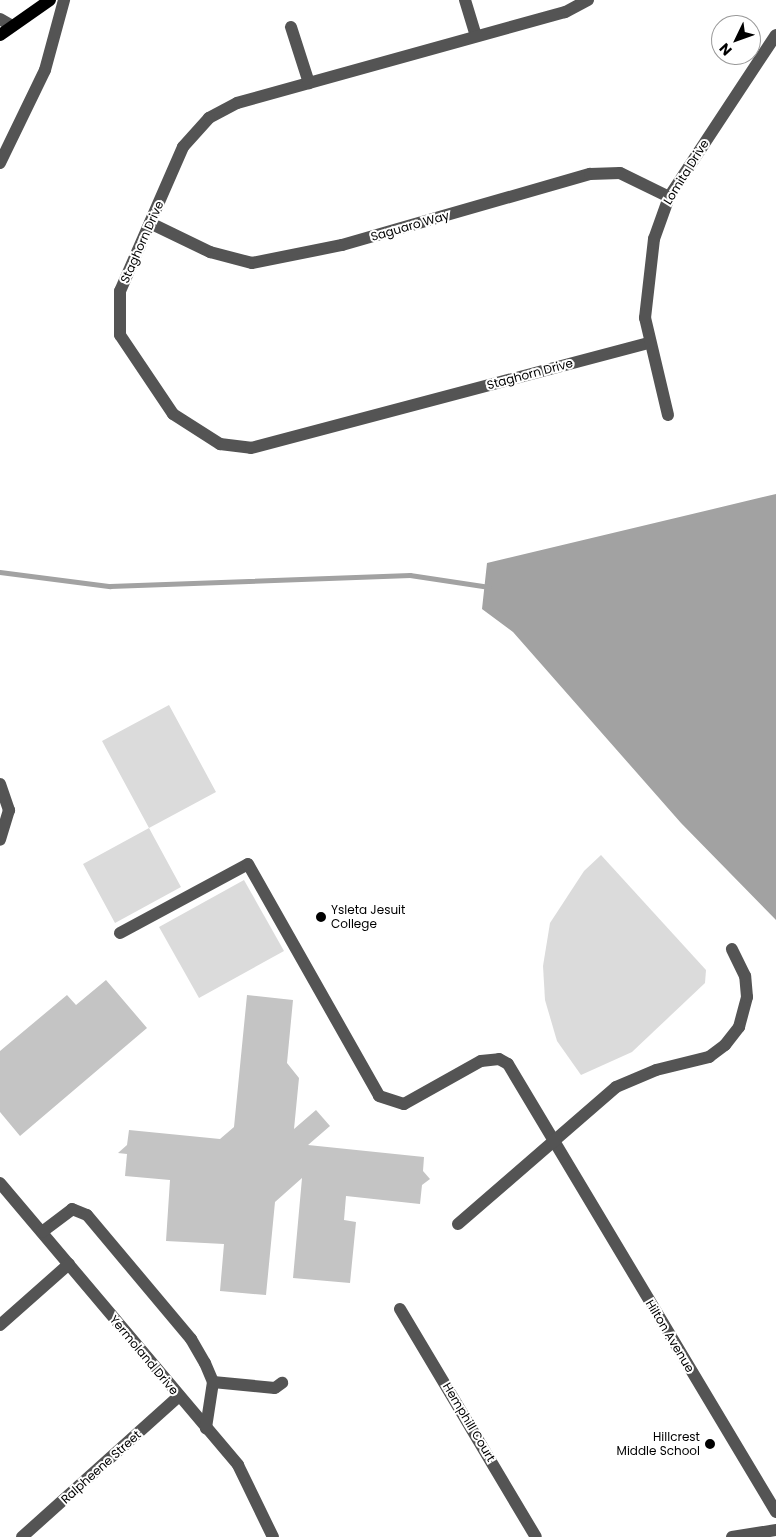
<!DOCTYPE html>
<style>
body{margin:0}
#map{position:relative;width:776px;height:1537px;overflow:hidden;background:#fff;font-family:Poppins,sans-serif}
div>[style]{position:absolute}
.green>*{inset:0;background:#dbdbdb}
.water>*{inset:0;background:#a2a2a2}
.stream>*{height:4.5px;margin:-2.25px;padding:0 2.25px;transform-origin:2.25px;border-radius:2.25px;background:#a2a2a2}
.building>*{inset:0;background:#c4c4c4}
.minor>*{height:12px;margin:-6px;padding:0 6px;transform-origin:6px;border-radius:6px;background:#545454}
.major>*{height:12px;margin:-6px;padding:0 6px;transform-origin:6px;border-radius:6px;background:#000}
.dots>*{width:14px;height:14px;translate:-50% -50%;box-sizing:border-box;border:2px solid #fff;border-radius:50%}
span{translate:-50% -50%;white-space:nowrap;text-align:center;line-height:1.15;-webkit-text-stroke:4px #fff;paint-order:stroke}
.street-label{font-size:12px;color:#000}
.poi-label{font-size:12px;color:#000}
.left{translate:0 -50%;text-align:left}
.right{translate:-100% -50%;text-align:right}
.north{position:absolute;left:711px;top:15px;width:50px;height:50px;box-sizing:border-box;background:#fff;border:1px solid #999;border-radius:50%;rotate:228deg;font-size:14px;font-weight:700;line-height:20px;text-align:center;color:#000}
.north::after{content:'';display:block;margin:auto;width:18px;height:22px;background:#000;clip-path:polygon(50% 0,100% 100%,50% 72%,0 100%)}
</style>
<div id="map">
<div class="green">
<i style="clip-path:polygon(169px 705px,216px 792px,149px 828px,181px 887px,115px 923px,83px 864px,149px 828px,102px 741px)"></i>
<i style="clip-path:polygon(601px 855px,706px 970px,705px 983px,632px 1052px,581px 1075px,557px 1041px,545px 1000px,543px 966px,550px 923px,584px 871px)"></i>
<i style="clip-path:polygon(244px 880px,284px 951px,199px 998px,159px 927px)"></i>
</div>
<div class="water">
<i style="clip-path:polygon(776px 494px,776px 920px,681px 823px,513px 632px,482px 609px,487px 563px)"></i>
</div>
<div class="stream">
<i style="left:0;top:572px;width:111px;rotate:7.3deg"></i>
<i style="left:110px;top:586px;width:300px;rotate:-2.1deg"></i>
<i style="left:410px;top:575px;width:80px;rotate:8.6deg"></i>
</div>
<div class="building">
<i style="clip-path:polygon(106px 980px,147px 1028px,20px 1136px,0 1112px,0 1051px,67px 995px,76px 1005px)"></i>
<i style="clip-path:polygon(247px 995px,293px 1000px,287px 1063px,299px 1078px,294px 1129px,316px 1110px,330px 1126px,308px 1145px,424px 1157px,423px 1171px,430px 1179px,422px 1185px,420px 1204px,346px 1196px,344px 1220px,356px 1222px,350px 1283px,293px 1278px,302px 1178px,275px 1202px,266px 1295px,220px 1291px,224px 1244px,166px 1241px,170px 1180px,125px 1176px,127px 1154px,118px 1153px,127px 1145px,129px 1130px,220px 1139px,234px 1127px)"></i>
</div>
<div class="minor">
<i style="left:465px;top:0;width:37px;rotate:73deg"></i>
<i style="left:588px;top:0;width:26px;rotate:152deg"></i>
<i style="left:565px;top:12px;width:340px;rotate:164.5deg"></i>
<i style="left:237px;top:103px;width:32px;rotate:152deg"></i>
<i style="left:209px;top:118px;width:39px;rotate:132deg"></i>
<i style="left:183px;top:147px;width:157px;rotate:113.6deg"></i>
<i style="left:120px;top:291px;width:44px;rotate:90deg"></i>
<i style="left:120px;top:335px;width:95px;rotate:56.1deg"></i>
<i style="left:173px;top:414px;width:56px;rotate:32.6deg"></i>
<i style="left:220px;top:444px;width:31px;rotate:7deg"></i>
<i style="left:251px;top:448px;width:411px;rotate:-14.8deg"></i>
<i style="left:0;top:19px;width:14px;rotate:30deg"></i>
<i style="left:291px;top:27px;width:59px;rotate:72.2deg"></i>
<i style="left:0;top:163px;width:103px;rotate:-64.2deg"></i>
<i style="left:45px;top:70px;width:73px;rotate:-74.8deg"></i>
<i style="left:150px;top:223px;width:67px;rotate:25.8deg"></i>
<i style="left:210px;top:252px;width:43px;rotate:14.7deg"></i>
<i style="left:252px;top:263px;width:92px;rotate:-11.3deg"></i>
<i style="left:342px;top:245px;width:258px;rotate:-16deg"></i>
<i style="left:590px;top:174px;width:30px;rotate:-2deg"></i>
<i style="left:620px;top:173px;width:55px;rotate:26.1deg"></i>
<i style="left:668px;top:415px;width:100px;rotate:-103.3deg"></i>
<i style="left:645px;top:318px;width:80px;rotate:-83.5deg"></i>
<i style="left:654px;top:239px;width:45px;rotate:-70.3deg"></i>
<i style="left:669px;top:197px;width:194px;rotate:-56.6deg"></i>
<i style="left:0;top:784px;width:28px;rotate:71deg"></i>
<i style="left:9px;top:810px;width:31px;rotate:107deg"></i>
<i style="left:120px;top:933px;width:145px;rotate:-28.3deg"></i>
<i style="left:248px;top:864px;width:266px;rotate:60.5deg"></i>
<i style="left:379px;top:1096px;width:26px;rotate:18deg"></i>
<i style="left:404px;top:1104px;width:88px;rotate:-29.2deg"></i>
<i style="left:481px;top:1061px;width:18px;rotate:-6deg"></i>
<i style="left:499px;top:1059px;width:10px;rotate:29deg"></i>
<i style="left:508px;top:1064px;width:522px;rotate:59.11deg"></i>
<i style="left:0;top:1183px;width:369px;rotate:49.8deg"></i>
<i style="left:238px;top:1465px;width:80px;rotate:64.1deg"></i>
<i style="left:458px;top:1224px;width:209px;rotate:-40.9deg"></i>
<i style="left:616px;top:1087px;width:43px;rotate:-23deg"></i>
<i style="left:656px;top:1070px;width:55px;rotate:-13.8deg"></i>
<i style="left:709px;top:1057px;width:20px;rotate:-37deg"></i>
<i style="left:725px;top:1045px;width:23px;rotate:-52deg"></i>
<i style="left:739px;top:1027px;width:31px;rotate:-75deg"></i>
<i style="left:747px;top:997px;width:21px;rotate:-95deg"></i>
<i style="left:745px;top:976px;width:30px;rotate:-116deg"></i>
<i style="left:42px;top:1232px;width:38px;rotate:-37deg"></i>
<i style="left:72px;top:1209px;width:16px;rotate:22deg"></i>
<i style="left:87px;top:1215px;width:162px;rotate:50deg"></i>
<i style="left:191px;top:1339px;width:28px;rotate:60deg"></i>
<i style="left:205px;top:1363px;width:21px;rotate:67deg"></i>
<i style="left:213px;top:1382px;width:47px;rotate:98.7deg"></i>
<i style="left:400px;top:1309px;width:265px;rotate:59.2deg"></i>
<i style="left:0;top:1325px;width:92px;rotate:-41.5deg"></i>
<i style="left:213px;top:1382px;width:62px;rotate:5.5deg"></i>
<i style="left:275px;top:1388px;width:9px;rotate:-36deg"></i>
<i style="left:22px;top:1537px;width:211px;rotate:-41.9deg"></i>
<i style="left:732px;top:1537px;width:45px;rotate:-9deg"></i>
</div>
<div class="major">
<i style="left:0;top:35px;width:61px;rotate:-35deg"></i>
</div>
<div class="dots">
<i style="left:321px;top:917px;background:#000"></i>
<i style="left:710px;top:1444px;background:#000"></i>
</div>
<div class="street-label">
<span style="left:686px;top:172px;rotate:-58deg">Lomita Drive</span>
<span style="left:410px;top:226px;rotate:-16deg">Saguaro Way</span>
<span style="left:142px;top:242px;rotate:-66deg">Staghorn Drive</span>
<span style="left:530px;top:374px;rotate:-15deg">Staghorn Drive</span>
<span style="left:670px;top:1336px;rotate:59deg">Hilton Avenue</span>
<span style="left:144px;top:1355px;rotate:50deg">Yermoland Drive</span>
<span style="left:469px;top:1422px;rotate:59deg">Hemphill Court</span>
<span style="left:101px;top:1467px;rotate:-42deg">Ralpheene Street</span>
</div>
<div class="poi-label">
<span class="left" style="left:331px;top:917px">Ysleta Jesuit<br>College</span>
<span class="right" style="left:700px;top:1444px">Hillcrest<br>Middle School</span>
</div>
<div class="north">N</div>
</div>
